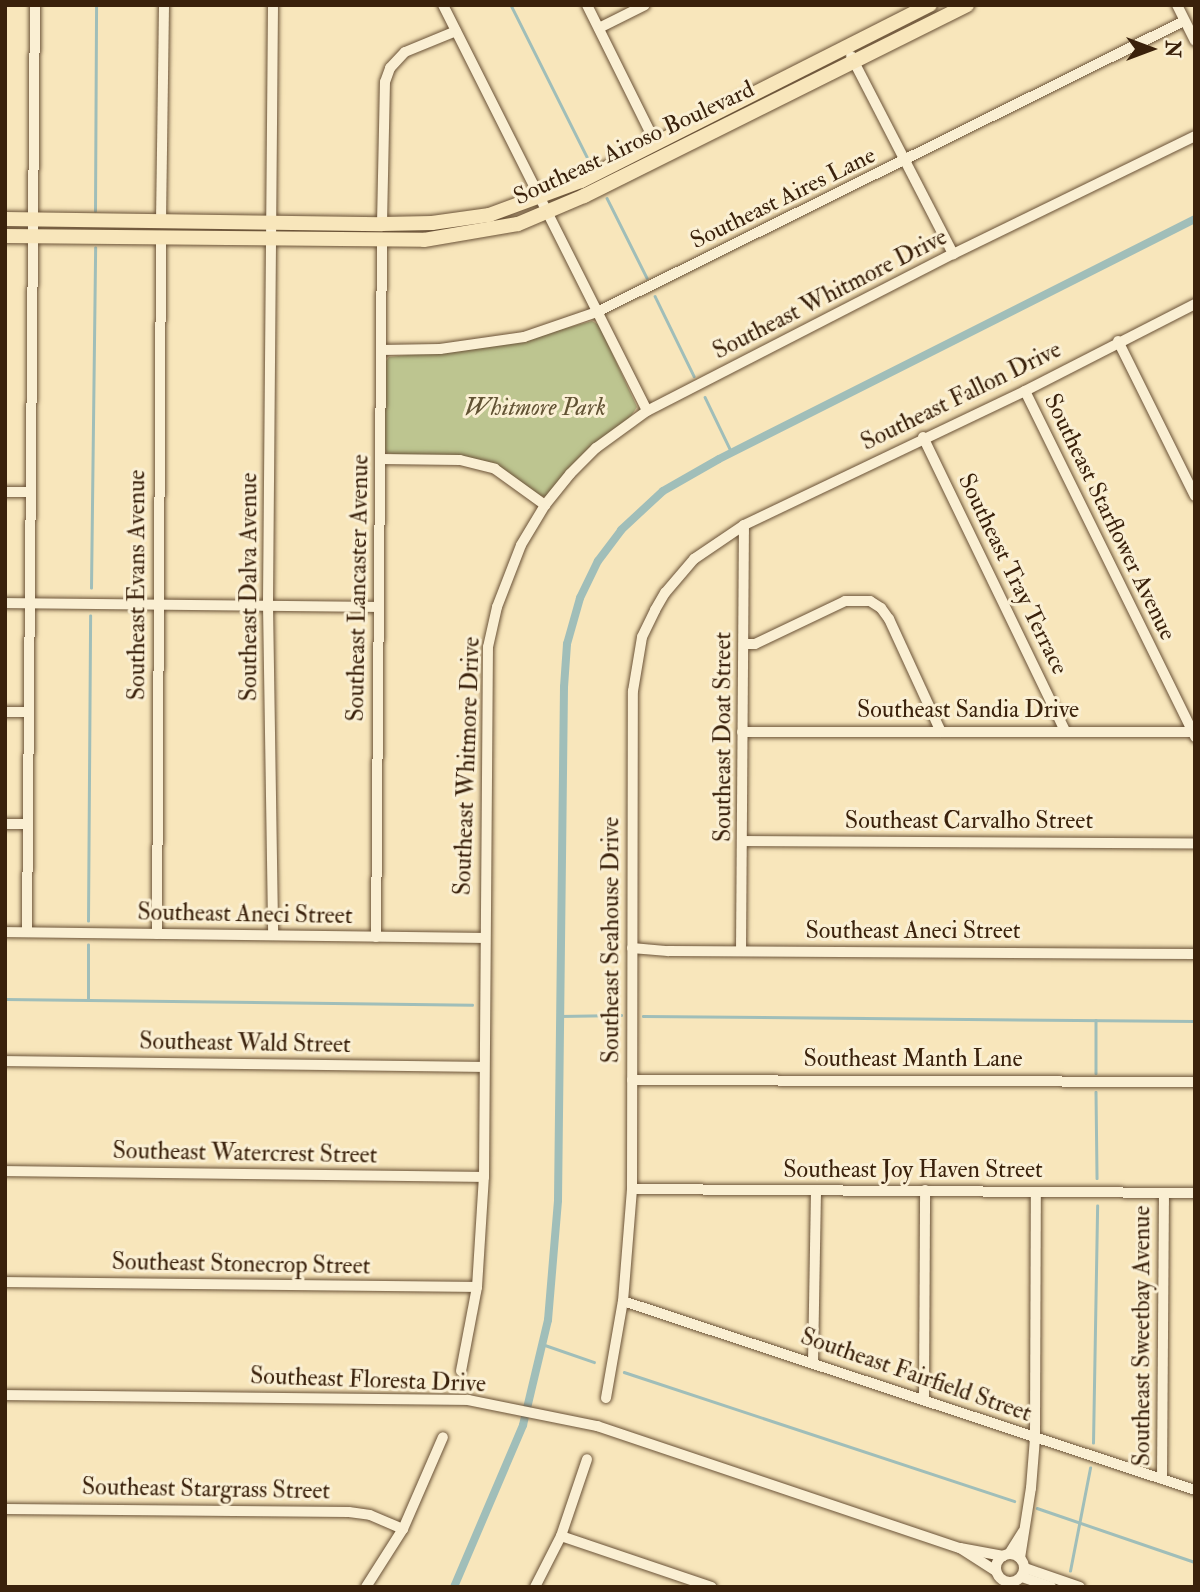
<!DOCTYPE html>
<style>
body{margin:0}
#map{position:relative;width:1200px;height:1592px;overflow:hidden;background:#f8e6bb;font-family:"IM FELL Double Pica",serif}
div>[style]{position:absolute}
.green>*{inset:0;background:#bdc590}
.stream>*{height:2.5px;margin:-1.25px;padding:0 1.25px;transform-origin:1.25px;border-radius:1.25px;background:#a0beb9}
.canal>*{height:8px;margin:-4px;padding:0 4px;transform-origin:4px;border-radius:4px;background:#a0beb9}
.roads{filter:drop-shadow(0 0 2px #6a5237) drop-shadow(0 0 2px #6a5237)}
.minor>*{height:10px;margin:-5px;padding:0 5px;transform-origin:5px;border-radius:5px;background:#faefd3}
.minor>.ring{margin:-5px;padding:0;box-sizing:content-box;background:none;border:10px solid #faefd3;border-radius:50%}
.major>*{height:14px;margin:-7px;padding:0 7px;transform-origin:7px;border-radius:7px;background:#f8e6bb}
span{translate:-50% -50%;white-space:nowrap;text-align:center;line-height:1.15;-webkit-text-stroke:6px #faefd3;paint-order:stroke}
.street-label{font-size:24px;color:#3a210b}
.park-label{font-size:24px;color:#615233;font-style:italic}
.frame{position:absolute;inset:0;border:7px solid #3a210b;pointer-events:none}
.north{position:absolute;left:1116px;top:14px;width:70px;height:70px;-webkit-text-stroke:5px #faefd3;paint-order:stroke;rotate:90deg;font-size:19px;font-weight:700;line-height:28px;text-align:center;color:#3a210b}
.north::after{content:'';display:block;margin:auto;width:24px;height:32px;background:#3a210b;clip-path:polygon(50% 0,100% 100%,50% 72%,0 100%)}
</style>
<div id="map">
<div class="green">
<i style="clip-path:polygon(592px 321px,599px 325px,637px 407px,629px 419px,546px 496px,540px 496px,507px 472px,387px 453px,384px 447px,384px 364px,389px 357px,503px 345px)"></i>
</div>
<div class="stream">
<i style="left:511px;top:5px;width:174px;rotate:63.4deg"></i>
<i style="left:607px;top:198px;width:89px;rotate:63.4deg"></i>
<i style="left:95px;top:211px;width:206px;rotate:-89.7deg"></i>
<i style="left:655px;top:296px;width:89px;rotate:64deg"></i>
<i style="left:705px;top:397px;width:62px;rotate:64.3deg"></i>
<i style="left:91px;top:588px;width:340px;rotate:-89.3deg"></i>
<i style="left:88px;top:921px;width:305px;rotate:-89.6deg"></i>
<i style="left:5px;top:999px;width:467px;rotate:0.7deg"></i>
<i style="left:88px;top:1000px;width:55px;rotate:-90deg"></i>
<i style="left:560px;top:1016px;width:61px;rotate:-0.9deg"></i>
<i style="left:643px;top:1016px;width:552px;rotate:0.52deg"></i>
<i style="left:1096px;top:1020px;width:53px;rotate:90deg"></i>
<i style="left:1096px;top:1092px;width:86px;rotate:89.3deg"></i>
<i style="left:542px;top:1344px;width:55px;rotate:19.1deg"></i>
<i style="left:624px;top:1372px;width:411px;rotate:18.3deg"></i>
<i style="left:1093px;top:1443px;width:237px;rotate:-89deg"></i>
<i style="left:1037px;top:1508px;width:167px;rotate:18.9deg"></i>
<i style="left:1070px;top:1571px;width:105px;rotate:-79deg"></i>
</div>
<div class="canal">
<i style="left:454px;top:1587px;width:176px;rotate:-66.9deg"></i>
<i style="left:523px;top:1425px;width:108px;rotate:-76.6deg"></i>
<i style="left:548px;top:1320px;width:120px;rotate:-85.2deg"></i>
<i style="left:558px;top:1200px;width:513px;rotate:-89.33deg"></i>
<i style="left:564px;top:687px;width:43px;rotate:-86deg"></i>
<i style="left:567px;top:644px;width:48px;rotate:-74.2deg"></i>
<i style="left:580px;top:598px;width:41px;rotate:-64.1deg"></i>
<i style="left:598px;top:561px;width:39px;rotate:-53deg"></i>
<i style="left:621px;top:530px;width:57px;rotate:-42.9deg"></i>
<i style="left:663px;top:491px;width:64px;rotate:-29.7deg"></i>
<i style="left:719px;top:459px;width:533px;rotate:-26.76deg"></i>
</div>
<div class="roads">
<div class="minor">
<i style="left:273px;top:5px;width:600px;rotate:90.48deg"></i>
<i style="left:268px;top:605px;width:330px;rotate:89.1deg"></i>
<i style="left:443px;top:5px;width:454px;rotate:63.3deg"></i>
<i style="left:587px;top:5px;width:153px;rotate:63.6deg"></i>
<i style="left:1177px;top:5px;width:40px;rotate:63.4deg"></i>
<i style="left:599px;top:28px;width:51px;rotate:-26.6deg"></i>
<i style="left:851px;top:56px;width:223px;rotate:62.7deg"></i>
<i style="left:161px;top:221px;width:216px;rotate:-89.2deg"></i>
<i style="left:382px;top:224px;width:142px;rotate:-88.8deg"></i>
<i style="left:385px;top:82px;width:15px;rotate:-70deg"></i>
<i style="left:390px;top:68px;width:22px;rotate:-47deg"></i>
<i style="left:405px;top:52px;width:55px;rotate:-22.4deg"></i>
<i style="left:1118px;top:341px;width:173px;rotate:63.6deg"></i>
<i style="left:381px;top:350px;width:59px;rotate:-1deg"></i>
<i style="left:440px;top:349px;width:85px;rotate:-8.1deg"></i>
<i style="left:524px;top:337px;width:77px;rotate:-18.9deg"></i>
<i style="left:597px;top:312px;width:655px;rotate:-26.37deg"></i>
<i style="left:1025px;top:391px;width:386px;rotate:63.8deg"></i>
<i style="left:923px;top:437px;width:326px;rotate:64.2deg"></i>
<i style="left:381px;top:459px;width:79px;rotate:0.7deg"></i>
<i style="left:460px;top:460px;width:36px;rotate:14deg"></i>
<i style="left:495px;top:469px;width:62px;rotate:35.8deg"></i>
<i style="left:5px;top:492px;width:25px"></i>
<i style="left:5px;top:603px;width:373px;rotate:0.6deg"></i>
<i style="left:745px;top:644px;width:10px"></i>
<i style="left:755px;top:644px;width:100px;rotate:-25.5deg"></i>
<i style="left:845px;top:601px;width:25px"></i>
<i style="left:870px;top:601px;width:13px;rotate:32deg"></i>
<i style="left:881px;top:608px;width:14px;rotate:54deg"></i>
<i style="left:889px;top:619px;width:124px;rotate:65.3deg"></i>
<i style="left:5px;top:712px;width:23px"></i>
<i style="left:742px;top:732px;width:453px"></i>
<i style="left:5px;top:824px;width:22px"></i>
<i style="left:743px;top:841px;width:452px;rotate:0.3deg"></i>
<i style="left:5px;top:932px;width:478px;rotate:0.7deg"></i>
<i style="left:27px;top:932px;width:927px;rotate:-89.51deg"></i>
<i style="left:157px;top:934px;width:697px;rotate:-89.67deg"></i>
<i style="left:376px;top:937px;width:696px;rotate:-89.51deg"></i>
<i style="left:632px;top:948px;width:36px;rotate:5deg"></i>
<i style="left:668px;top:951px;width:527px;rotate:0.33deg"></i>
<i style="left:741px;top:951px;width:426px;rotate:-89.6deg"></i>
<i style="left:5px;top:1061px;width:479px;rotate:0.7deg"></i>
<i style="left:632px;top:1080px;width:563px;rotate:0.2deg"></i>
<i style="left:5px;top:1171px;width:479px;rotate:0.7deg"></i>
<i style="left:632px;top:1189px;width:563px;rotate:0.41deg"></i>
<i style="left:5px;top:1282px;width:472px;rotate:0.6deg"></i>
<i style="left:623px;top:1301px;width:602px;rotate:18.28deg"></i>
<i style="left:813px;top:1363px;width:172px;rotate:-89deg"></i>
<i style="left:461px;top:1371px;width:86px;rotate:-79.2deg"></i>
<i style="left:477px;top:1287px;width:110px;rotate:-86.4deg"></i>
<i style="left:484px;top:1177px;width:530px;rotate:-89.57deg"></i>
<i style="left:488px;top:647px;width:41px;rotate:-77.3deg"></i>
<i style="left:497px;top:607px;width:66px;rotate:-68.8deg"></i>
<i style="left:521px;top:545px;width:47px;rotate:-59deg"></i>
<i style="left:545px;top:505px;width:40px;rotate:-51deg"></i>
<i style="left:570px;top:474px;width:37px;rotate:-45deg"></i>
<i style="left:596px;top:448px;width:63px;rotate:-36deg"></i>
<i style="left:647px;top:411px;width:344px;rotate:-27.2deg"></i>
<i style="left:953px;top:254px;width:269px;rotate:-26deg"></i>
<i style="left:5px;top:1395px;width:463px;rotate:0.6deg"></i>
<i style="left:468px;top:1400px;width:132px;rotate:11.4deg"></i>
<i style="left:597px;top:1426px;width:383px;rotate:18.6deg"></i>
<i style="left:960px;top:1548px;width:44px;rotate:10.5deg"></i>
<i style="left:606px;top:1398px;width:98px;rotate:-80.1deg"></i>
<i style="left:623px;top:1301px;width:112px;rotate:-85.4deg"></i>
<i style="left:632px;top:1189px;width:498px;rotate:-89.9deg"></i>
<i style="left:633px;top:691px;width:55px;rotate:-80.5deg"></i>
<i style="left:642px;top:637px;width:30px;rotate:-64deg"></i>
<i style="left:655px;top:610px;width:20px;rotate:-60deg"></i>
<i style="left:665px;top:593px;width:45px;rotate:-49.5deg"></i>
<i style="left:694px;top:559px;width:60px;rotate:-34.2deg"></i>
<i style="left:744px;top:525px;width:311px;rotate:-25.5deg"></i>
<i style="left:1025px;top:391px;width:191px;rotate:-27.1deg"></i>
<i style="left:924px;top:1399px;width:209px;rotate:-89.7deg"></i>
<i style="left:1162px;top:1479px;width:286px;rotate:-89.6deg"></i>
<i style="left:5px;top:1509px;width:344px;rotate:0.5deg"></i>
<i style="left:349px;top:1512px;width:21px;rotate:8deg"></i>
<i style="left:370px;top:1515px;width:36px;rotate:23deg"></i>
<i style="left:561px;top:1536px;width:159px;rotate:18.7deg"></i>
<i style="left:960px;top:1548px;width:43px;rotate:32.6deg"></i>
<i class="ring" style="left:996px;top:1554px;width:18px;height:18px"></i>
<i style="left:1009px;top:1554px;width:26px;rotate:-58deg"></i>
<i style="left:1020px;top:1558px;width:71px;rotate:-81.1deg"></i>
<i style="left:1031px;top:1488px;width:50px;rotate:-85.4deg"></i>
<i style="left:1035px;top:1438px;width:246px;rotate:-89.8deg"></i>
<i style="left:1025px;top:1568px;width:58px;rotate:19.1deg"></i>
<i style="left:1022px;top:1577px;width:31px;rotate:19deg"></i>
<i style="left:366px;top:1587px;width:69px;rotate:-57.5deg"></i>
<i style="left:403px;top:1529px;width:100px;rotate:-66.5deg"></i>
<i style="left:535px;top:1587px;width:57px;rotate:-63deg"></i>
<i style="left:561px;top:1536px;width:81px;rotate:-71.3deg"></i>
</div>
<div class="major">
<i style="left:5px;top:219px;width:377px;rotate:0.8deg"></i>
<i style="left:382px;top:224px;width:50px;rotate:-1.1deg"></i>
<i style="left:432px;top:223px;width:58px;rotate:-8deg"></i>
<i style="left:489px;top:215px;width:98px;rotate:-20.3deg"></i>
<i style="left:581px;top:181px;width:391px;rotate:-26.8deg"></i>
<i style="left:5px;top:236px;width:419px;rotate:0.5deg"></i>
<i style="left:424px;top:240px;width:95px;rotate:-9.7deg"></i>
<i style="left:518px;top:224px;width:72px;rotate:-23deg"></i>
<i style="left:584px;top:196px;width:428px;rotate:-26.5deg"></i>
</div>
</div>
<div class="street-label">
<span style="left:634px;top:143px;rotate:-25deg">Southeast Airoso Boulevard</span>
<span style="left:783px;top:198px;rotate:-26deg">Southeast Aires Lane</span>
<span style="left:830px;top:294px;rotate:-27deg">Southeast Whitmore Drive</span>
<span style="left:961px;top:396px;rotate:-26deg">Southeast Fallon Drive</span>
<span style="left:1110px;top:517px;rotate:64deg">Southeast Starflower Avenue</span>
<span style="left:1013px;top:574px;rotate:64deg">Southeast Tray Terrace</span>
<span style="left:137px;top:585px;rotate:-90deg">Southeast Evans Avenue</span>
<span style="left:249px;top:587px;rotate:-90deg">Southeast Dalva Avenue</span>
<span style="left:358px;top:588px;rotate:-89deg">Southeast Lancaster Avenue</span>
<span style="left:968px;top:710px">Southeast Sandia Drive</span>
<span style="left:723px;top:737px;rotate:-90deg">Southeast Doat Street</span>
<span style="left:467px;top:766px;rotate:-88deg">Southeast Whitmore Drive</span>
<span style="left:969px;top:821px">Southeast Carvalho Street</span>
<span style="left:245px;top:914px;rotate:1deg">Southeast Aneci Street</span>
<span style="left:913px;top:931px">Southeast Aneci Street</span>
<span style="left:611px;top:940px;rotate:-90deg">Southeast Seahouse Drive</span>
<span style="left:245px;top:1043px;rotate:1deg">Southeast Wald Street</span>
<span style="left:913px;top:1059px">Southeast Manth Lane</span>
<span style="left:245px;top:1153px;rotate:1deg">Southeast Watercrest Street</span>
<span style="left:913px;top:1170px">Southeast Joy Haven Street</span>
<span style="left:241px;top:1264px;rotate:1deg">Southeast Stonecrop Street</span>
<span style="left:1142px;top:1336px;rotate:-90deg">Southeast Sweetbay Avenue</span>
<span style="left:916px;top:1375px;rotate:19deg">Southeast Fairfield Street</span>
<span style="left:368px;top:1380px;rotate:2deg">Southeast Floresta Drive</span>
<span style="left:206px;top:1489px;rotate:1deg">Southeast Stargrass Street</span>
</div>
<div class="park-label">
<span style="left:535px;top:408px">Whitmore Park</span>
</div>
<div class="frame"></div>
<div class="north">N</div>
</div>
